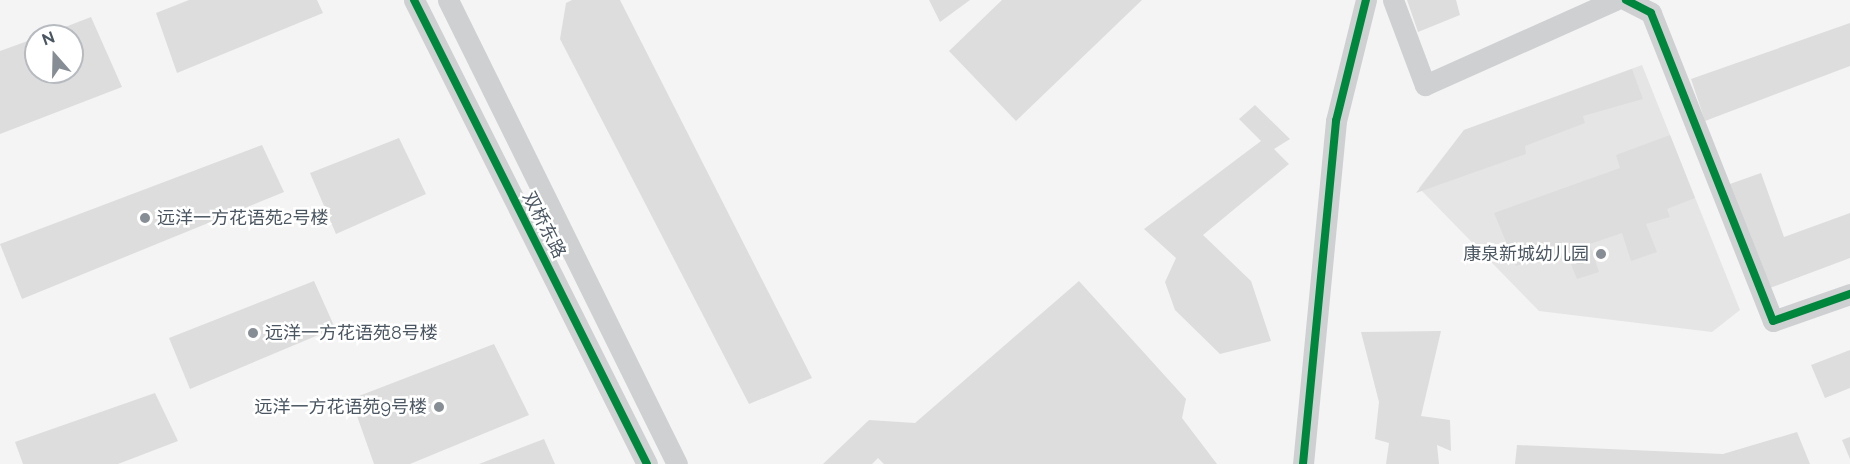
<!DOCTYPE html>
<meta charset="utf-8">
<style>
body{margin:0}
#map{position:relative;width:1850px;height:464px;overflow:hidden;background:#f4f4f4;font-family:Raleway,"Noto Sans SC",sans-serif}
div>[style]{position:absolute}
.education>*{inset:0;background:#e6e5e6}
.building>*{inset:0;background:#ddddde}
.minor>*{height:21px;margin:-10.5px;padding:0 10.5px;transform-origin:10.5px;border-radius:10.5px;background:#ced0d2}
.cycleway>*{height:8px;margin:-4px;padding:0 4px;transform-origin:4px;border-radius:4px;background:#00873e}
.dots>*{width:16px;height:16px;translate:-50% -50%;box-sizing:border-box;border:3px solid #fff;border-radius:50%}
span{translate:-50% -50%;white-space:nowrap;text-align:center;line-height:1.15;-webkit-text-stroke:5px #fff;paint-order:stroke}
.poi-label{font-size:18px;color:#4a5661}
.left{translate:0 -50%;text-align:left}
.right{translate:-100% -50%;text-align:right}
.street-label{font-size:18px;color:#4a5661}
.north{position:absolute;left:24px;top:24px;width:60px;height:60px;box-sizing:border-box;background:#fff;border:2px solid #b7bbc0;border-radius:50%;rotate:340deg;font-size:16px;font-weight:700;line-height:24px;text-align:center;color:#4a5661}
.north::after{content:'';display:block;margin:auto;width:21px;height:27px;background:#868d94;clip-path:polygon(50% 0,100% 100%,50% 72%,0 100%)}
</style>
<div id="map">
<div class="education">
<i style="clip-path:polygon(1642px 65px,1740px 310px,1712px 332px,1539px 311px,1419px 188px,1464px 130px)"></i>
</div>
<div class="building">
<i style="clip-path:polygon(189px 0,317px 0,323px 13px,177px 73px,156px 13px)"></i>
<i style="clip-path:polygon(572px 0,620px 0,812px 378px,749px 404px,560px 39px,566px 3px)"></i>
<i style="clip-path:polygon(929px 0,970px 0,940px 22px)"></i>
<i style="clip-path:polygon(1002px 0,1142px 0,1016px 121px,949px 51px)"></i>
<i style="clip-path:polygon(1407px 0,1456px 0,1460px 15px,1418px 32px)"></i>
<i style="clip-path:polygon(91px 17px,122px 87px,0 134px,0 51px,36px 38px,36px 72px,72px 72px,72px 36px,42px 36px)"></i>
<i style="clip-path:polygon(1850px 23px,1850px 66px,1705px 121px,1691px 79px)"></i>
<i style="clip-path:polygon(1632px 69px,1643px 99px,1583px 116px,1585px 123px,1525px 146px,1526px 154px,1416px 193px,1464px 130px)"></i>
<i style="clip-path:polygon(1255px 105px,1290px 139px,1274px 149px,1289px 164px,1203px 235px,1251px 281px,1271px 341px,1220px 354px,1175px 310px,1165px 282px,1176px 258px,1144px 229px,1261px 141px,1239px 119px)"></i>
<i style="clip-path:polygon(1670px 135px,1695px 198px,1667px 209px,1670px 217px,1646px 224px,1657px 252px,1631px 261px,1622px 233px,1590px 244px,1599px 272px,1577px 279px,1565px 250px,1516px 266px,1494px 213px,1620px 168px,1616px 155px)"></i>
<i style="clip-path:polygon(399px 138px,426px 194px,336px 234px,310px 173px)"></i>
<i style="clip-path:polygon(262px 145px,284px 192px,22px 299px,0 244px)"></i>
<i style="clip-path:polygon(1761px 173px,1784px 237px,1850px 213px,1850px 258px,1767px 289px,1727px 185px)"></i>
<i style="clip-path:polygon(314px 281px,335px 328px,190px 389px,169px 338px)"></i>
<i style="clip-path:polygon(1079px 281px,1186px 399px,1182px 418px,1217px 464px,884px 464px,878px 458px,872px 464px,823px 464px,869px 420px,915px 423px)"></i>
<i style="clip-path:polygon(1441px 331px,1421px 416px,1450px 420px,1451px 451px,1437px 445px,1439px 464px,1386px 464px,1389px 443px,1375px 439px,1379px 402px,1361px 332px)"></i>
<i style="clip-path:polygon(494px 344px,529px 415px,410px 464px,374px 464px,351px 399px)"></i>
<i style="clip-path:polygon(1850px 350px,1850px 388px,1825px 398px,1811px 365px)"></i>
<i style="clip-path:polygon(155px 393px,178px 441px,118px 464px,23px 464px,15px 442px)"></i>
<i style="clip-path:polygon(1797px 432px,1810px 464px,1515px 464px,1517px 445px,1723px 454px)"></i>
<i style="clip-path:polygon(1850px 437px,1850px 459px,1842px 440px)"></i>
<i style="clip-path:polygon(544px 439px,555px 464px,479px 464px)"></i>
</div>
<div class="minor">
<i style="left:414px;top:0;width:519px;rotate:63.34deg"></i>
<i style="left:448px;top:0;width:517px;rotate:63.73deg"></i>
<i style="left:1393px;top:0;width:91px;rotate:69.4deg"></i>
<i style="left:1425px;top:85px;width:208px;rotate:-24.1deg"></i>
<i style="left:1626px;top:0;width:28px;rotate:27deg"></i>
<i style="left:1651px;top:13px;width:331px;rotate:68.4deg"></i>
<i style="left:1773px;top:321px;width:82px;rotate:-19.3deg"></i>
<i style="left:1303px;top:464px;width:345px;rotate:-84.5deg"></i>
<i style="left:1336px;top:121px;width:125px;rotate:-76.1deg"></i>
</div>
<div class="cycleway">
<i style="left:414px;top:0;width:519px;rotate:63.34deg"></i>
<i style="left:1626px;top:0;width:28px;rotate:27deg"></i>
<i style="left:1651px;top:13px;width:331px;rotate:68.4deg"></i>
<i style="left:1773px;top:321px;width:82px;rotate:-19.3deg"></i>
<i style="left:1303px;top:464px;width:345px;rotate:-84.5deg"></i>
<i style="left:1336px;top:121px;width:125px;rotate:-76.1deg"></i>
</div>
<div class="dots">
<i style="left:145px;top:218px;background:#868d94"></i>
<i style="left:1601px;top:254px;background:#868d94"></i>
<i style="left:253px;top:333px;background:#868d94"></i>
<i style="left:439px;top:407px;background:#868d94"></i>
</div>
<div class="poi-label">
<span class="left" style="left:157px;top:218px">远洋一方花语苑2号楼</span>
<span class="right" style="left:1589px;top:254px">康泉新城幼儿园</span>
<span class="left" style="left:265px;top:333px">远洋一方花语苑8号楼</span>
<span class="right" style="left:427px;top:407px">远洋一方花语苑9号楼</span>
</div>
<div class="street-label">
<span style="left:544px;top:225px;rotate:63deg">双桥东路</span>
</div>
<div class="north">N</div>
</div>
